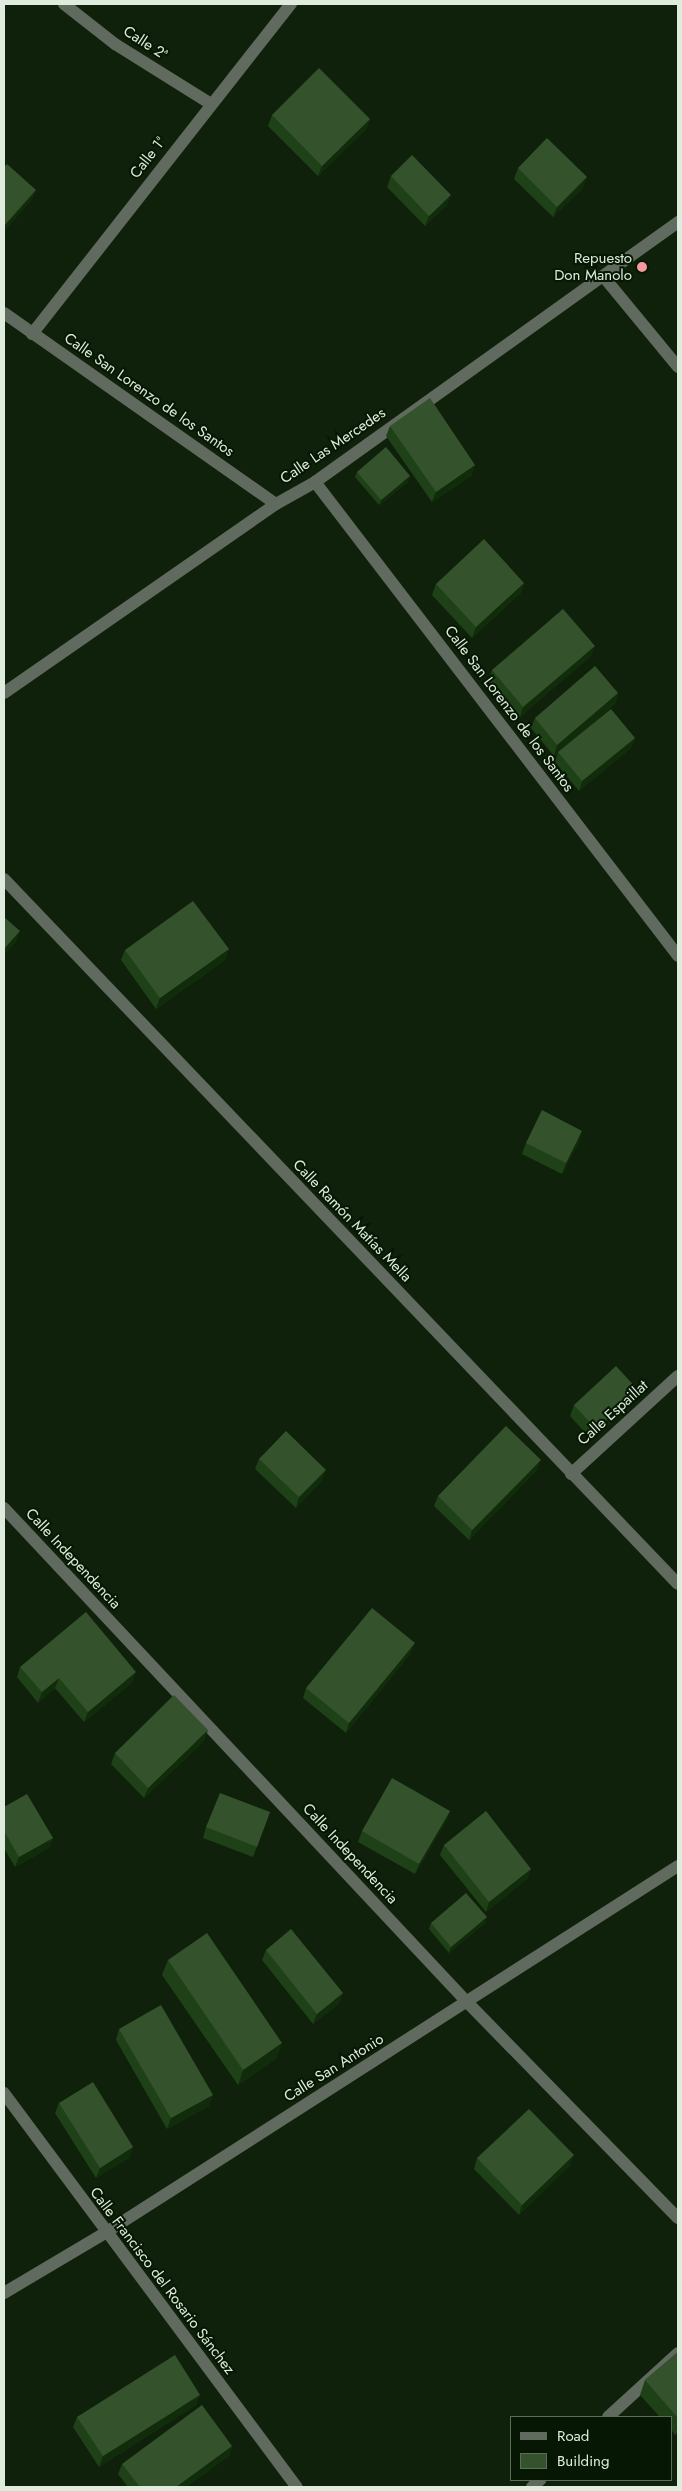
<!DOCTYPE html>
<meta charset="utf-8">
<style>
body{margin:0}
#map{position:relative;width:682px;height:2491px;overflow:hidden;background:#0f210b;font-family:Jost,sans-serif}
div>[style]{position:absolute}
.minor>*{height:12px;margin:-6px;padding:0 6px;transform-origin:6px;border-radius:6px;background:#606a5e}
.wall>*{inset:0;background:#1f4118}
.shaded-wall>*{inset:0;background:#102c0a}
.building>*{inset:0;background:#34532d}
.dots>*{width:14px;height:14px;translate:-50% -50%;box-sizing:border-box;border:2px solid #061803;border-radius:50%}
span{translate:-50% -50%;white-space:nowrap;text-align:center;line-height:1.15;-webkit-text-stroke:4px #061803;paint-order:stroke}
.street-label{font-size:15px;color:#dfebdc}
.poi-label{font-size:15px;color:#dfebdc}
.right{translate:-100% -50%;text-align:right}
.frame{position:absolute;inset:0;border:5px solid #dfebdc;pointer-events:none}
.legend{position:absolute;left:510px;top:2416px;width:162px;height:65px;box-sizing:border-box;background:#061803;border:1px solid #5d6c5a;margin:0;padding:6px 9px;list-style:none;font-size:15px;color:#dfebdc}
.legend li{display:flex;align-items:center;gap:10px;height:25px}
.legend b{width:25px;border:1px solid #5d6c5a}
</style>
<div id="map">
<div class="minor">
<i style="left:64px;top:4px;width:65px;rotate:38.1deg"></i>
<i style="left:115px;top:44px;width:113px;rotate:32deg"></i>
<i style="left:603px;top:276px;width:118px;rotate:50.5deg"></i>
<i style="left:4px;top:313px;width:332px;rotate:35.1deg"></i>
<i style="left:32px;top:334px;width:420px;rotate:-51.9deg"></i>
<i style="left:315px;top:482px;width:597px;rotate:52.55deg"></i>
<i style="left:4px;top:693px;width:331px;rotate:-34.8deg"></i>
<i style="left:276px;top:504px;width:45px;rotate:-29.4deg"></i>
<i style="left:315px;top:482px;width:447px;rotate:-35.6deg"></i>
<i style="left:4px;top:879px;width:975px;rotate:46.29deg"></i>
<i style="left:571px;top:1474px;width:145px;rotate:-42.5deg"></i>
<i style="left:4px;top:1508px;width:677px;rotate:46.86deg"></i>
<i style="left:467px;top:2002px;width:302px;rotate:45.7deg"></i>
<i style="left:4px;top:2093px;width:491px;rotate:53.4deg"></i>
<i style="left:4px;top:2293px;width:117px;rotate:-30.7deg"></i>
<i style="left:105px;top:2233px;width:680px;rotate:-32.64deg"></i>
<i style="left:608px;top:2417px;width:95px;rotate:-42.4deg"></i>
<i style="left:532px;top:2487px;width:11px;rotate:-41deg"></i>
</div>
<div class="wall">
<i style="clip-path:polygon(272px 115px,370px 119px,366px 129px,318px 176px,268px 126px)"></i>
<i style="clip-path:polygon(518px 168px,583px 188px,553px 217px,514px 179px)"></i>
<i style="clip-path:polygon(391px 176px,447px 205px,425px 226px,387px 187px)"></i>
<i style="clip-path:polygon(390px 426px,475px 465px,471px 476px,432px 502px,386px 436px)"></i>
<i style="clip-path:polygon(357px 472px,408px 482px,379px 505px,355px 477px)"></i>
<i style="clip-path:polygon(524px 583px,521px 593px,472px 638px,432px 595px,436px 584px)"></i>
<i style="clip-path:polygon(591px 656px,520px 717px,488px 681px,492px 670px)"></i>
<i style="clip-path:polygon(618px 693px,615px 704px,554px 756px,531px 728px,535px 718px)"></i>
<i style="clip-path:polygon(635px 738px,631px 748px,579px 791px,555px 762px,558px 752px)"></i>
<i style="clip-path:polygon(229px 949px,225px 960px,156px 1009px,121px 960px,125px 950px)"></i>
<i style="clip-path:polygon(579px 1141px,562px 1174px,522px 1154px,526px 1143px)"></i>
<i style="clip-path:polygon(634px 1401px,592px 1440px,570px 1416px,574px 1405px)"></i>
<i style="clip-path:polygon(259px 1459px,322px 1481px,296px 1508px,255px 1469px)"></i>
<i style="clip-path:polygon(537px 1470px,469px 1540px,434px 1506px,438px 1496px)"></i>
<i style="clip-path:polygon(411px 1653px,346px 1733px,303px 1698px,306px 1688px)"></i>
<i style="clip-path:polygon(20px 1667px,132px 1683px,84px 1722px,55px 1688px,38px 1703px,17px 1677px)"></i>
<i style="clip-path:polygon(204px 1741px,144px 1798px,111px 1764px,115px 1753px)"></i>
<i style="clip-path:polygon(4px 1807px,53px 1838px,49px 1848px,15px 1867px,4px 1848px)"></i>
<i style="clip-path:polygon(450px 1811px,446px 1821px,415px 1874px,358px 1842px,362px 1831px)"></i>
<i style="clip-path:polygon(270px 1812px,253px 1857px,203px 1838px,206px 1827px)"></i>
<i style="clip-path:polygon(444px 1845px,531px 1869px,527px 1879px,486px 1912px,440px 1855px)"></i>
<i style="clip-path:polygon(431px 1923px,485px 1923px,449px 1953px,429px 1929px)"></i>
<i style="clip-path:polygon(266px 1950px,339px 2004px,313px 2024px,262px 1960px)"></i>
<i style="clip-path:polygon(168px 1960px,277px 2058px,238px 2085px,162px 1975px)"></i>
<i style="clip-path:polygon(119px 2029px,209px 2106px,167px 2129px,116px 2040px)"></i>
<i style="clip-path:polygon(59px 2103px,133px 2147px,129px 2158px,96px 2178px,55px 2113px)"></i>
<i style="clip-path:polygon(477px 2158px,570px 2165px,519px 2215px,474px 2169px)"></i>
<i style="clip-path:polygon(678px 2352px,678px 2432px,675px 2435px,671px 2429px,671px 2417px,660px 2417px,640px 2395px,645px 2380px)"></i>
<i style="clip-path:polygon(196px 2405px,99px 2467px,73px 2427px,77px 2417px)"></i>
<i style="clip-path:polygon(232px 2446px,229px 2456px,186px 2487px,128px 2487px,118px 2474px,122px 2464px)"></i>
</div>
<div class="shaded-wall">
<i style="clip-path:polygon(370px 119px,366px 129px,318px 176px,322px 166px)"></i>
<i style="clip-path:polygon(587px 177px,583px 188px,553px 217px,557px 207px)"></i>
<i style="clip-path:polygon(36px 190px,32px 200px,4px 232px,4px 226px)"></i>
<i style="clip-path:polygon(451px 195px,447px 205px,425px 226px,429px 216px)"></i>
<i style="clip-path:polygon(475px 465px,471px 476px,432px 502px,436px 492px)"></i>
<i style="clip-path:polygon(410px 476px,408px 482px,379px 505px,381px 500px)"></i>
<i style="clip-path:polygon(524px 583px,521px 593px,472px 638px,476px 627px)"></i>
<i style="clip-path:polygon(595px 646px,591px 656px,520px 717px,523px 707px)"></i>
<i style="clip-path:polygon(618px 693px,615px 704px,554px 756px,557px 745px)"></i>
<i style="clip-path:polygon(635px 738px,631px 748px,579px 791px,582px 781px)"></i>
<i style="clip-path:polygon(20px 931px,16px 942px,4px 955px,4px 949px)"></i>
<i style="clip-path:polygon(229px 949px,225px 960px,156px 1009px,160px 998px)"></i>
<i style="clip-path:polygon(582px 1131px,579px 1141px,562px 1174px,566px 1163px)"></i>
<i style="clip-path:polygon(638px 1390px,634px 1401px,592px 1440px,596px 1429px)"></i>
<i style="clip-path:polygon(541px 1460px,537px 1470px,469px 1540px,472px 1530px)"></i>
<i style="clip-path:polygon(326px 1470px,322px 1481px,296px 1508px,299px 1497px)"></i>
<i style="clip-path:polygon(415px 1643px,411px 1653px,346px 1733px,349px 1723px)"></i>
<i style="clip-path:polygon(136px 1672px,132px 1683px,84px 1722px,88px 1712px)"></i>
<i style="clip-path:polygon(59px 1678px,55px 1688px,38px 1703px,42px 1692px)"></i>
<i style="clip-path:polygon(208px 1730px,204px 1741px,144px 1798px,148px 1788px)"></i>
<i style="clip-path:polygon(450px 1811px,446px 1821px,415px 1874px,419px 1864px)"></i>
<i style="clip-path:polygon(53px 1838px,49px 1848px,15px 1867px,19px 1857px)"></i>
<i style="clip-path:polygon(531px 1869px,527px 1879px,486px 1912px,489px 1902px)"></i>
<i style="clip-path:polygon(487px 1917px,485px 1923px,449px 1953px,451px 1947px)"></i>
<i style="clip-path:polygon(343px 1993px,339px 2004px,313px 2024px,317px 2014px)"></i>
<i style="clip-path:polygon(282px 2043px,277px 2058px,238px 2085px,243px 2070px)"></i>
<i style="clip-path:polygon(213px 2095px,209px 2106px,167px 2129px,171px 2118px)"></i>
<i style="clip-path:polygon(133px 2147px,129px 2158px,96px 2178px,100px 2168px)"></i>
<i style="clip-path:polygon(574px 2155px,570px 2165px,519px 2215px,522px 2205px)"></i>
<i style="clip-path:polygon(200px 2395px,196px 2405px,99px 2467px,103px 2456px)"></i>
<i style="clip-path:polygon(232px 2446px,229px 2456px,186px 2487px,176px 2487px)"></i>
</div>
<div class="building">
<i style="clip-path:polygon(319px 68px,370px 119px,322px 166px,272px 115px)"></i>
<i style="clip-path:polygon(547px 138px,587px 177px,557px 207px,518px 168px)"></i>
<i style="clip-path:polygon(412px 155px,451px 195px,429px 216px,391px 176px)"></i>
<i style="clip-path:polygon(7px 164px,36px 190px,4px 226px,4px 167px)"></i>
<i style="clip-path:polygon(430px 398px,475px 465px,436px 492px,390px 426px)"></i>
<i style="clip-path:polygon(386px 447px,410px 476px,381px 500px,357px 472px)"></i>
<i style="clip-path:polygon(484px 539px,524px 583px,476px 627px,436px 584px)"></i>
<i style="clip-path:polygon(563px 609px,595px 646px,523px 707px,492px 670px)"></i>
<i style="clip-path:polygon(595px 666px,618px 693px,557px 745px,535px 718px)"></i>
<i style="clip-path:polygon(611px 709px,635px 738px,582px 781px,558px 752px)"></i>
<i style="clip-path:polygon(193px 901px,229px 949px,160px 998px,125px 950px)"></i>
<i style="clip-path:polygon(4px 917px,20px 931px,4px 949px)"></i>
<i style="clip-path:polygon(542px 1110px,582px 1131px,566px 1163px,526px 1143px)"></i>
<i style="clip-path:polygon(616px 1366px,638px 1390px,596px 1429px,574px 1405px)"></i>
<i style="clip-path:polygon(506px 1426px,541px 1460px,472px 1530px,438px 1496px)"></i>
<i style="clip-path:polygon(286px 1431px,326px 1470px,299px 1497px,259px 1459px)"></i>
<i style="clip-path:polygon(372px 1608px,415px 1643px,349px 1723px,306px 1688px)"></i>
<i style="clip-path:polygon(86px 1612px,136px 1672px,88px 1712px,59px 1678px,42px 1692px,20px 1667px)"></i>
<i style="clip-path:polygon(174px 1695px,208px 1730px,148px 1788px,115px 1753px)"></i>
<i style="clip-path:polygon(392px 1778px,450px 1811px,419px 1864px,362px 1831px)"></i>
<i style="clip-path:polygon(220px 1793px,270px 1812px,257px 1847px,206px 1827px)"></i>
<i style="clip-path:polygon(27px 1794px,53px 1838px,19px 1857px,4px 1831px,4px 1807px)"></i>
<i style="clip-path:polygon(486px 1811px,531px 1869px,489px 1902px,444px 1845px)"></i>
<i style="clip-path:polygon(466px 1893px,487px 1917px,451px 1947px,431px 1923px)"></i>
<i style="clip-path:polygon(291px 1929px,343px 1993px,317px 2014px,266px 1950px)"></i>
<i style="clip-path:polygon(207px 1933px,282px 2043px,243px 2070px,168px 1960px)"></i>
<i style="clip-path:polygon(161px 2005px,213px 2095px,171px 2118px,119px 2029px)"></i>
<i style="clip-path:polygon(93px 2082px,133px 2147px,100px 2168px,59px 2103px)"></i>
<i style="clip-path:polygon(529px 2109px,574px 2155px,522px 2205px,477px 2158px)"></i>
<i style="clip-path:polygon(678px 2352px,678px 2418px,645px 2380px)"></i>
<i style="clip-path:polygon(175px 2355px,200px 2395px,103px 2456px,77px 2417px)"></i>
<i style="clip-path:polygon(202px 2405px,232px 2446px,176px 2487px,140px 2487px,122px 2464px)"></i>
</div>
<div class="dots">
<i style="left:642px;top:267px;background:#f59b9d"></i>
</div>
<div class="street-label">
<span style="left:145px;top:43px;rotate:33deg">Calle 2ª</span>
<span style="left:148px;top:158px;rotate:-52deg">Calle 1ª</span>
<span style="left:149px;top:395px;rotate:35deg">Calle San Lorenzo de los Santos</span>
<span style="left:333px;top:446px;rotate:-34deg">Calle Las Mercedes</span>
<span style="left:509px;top:709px;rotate:53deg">Calle San Lorenzo de los Santos</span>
<span style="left:352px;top:1221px;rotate:46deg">Calle Ramón Matías Mella</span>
<span style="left:613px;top:1413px;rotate:-42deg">Calle Espaillat</span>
<span style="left:73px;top:1559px;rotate:47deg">Calle Independencia</span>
<span style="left:350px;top:1854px;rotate:47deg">Calle Independencia</span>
<span style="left:334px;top:2068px;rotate:-32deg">Calle San Antonio</span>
<span style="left:162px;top:2281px;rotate:53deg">Calle Francisco del Rosario Sánchez</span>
</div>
<div class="poi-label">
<span class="right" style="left:632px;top:267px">Repuesto<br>Don Manolo</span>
</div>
<div class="frame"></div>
<ul class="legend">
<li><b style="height:6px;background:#606a5e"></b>Road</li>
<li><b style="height:14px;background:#34532d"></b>Building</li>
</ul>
</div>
